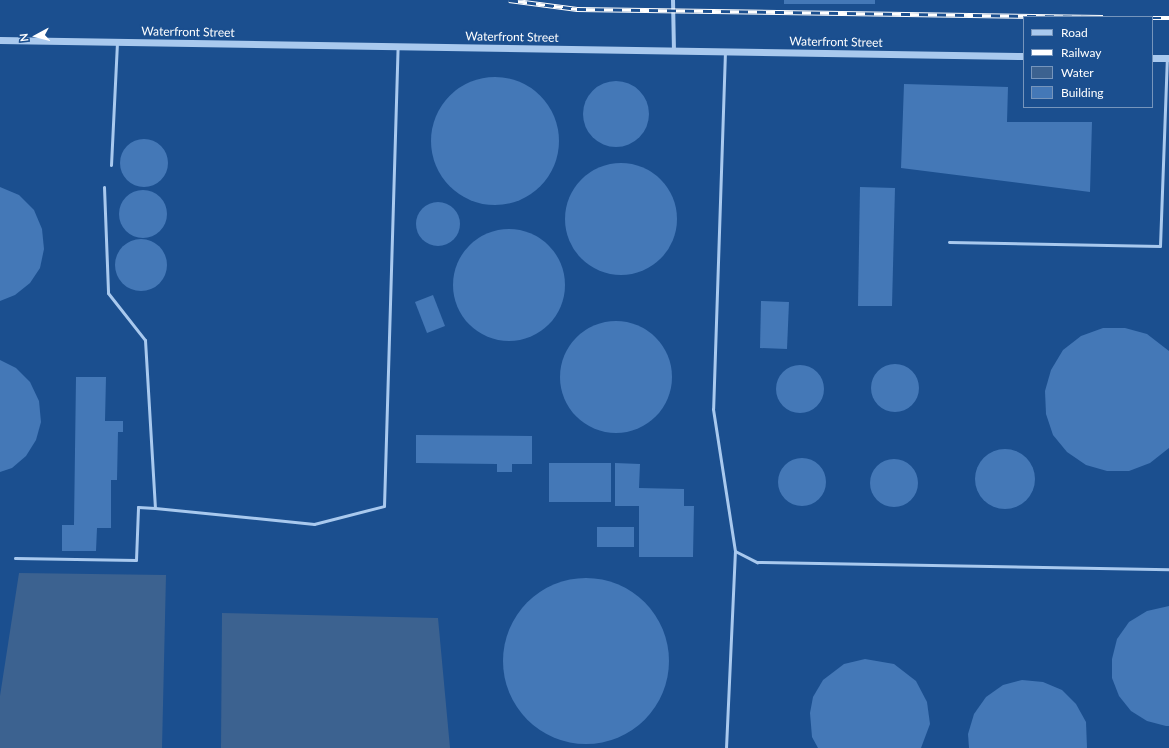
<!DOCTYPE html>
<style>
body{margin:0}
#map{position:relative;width:1169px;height:748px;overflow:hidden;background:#1b4f8f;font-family:Lato,sans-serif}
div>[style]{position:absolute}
.water>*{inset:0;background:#3c6290}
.building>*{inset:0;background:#4478b7}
.round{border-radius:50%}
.service>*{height:3px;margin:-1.5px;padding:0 1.5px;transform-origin:1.5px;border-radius:1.5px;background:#a9c9ee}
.minor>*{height:4px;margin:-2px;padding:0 2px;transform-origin:2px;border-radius:2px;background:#a9c9ee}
.tertiary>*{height:7px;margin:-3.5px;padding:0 3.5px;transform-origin:3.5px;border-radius:3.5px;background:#a9c9ee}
.rail>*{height:4.5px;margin-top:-2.25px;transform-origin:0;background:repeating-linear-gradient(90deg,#1b4f8f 0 9px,#fff 0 18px);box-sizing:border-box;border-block:1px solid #fff}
span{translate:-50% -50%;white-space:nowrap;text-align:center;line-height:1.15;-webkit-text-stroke:3.5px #1b4f8f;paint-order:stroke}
.street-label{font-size:12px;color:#fff}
.legend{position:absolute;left:1023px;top:16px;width:130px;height:92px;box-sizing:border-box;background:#1b4f8f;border:1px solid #7695bc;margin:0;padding:5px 7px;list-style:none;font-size:12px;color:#fff}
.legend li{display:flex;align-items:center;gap:8px;height:20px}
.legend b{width:20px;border:1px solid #7695bc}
.north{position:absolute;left:16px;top:16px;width:40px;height:40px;-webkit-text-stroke:3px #1b4f8f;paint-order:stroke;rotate:263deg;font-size:11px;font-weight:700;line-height:16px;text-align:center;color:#fff}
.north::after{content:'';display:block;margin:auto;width:14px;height:18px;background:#fff;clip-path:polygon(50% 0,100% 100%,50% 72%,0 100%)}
</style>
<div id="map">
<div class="water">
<i style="clip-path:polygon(19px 573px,166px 575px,162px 748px,0 748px,0 696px)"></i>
<i style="clip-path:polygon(222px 613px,438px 618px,450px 748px,221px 748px)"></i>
</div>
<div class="building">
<i style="clip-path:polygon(784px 0,875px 0,875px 4px,784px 4px)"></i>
<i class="round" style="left:431px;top:77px;width:128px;height:128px"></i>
<i class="round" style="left:583px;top:81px;width:66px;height:66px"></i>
<i style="clip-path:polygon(904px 84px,1008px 87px,1007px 122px,1092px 122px,1090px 192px,901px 168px)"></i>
<i class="round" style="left:120px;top:139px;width:48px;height:48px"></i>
<i class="round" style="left:565px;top:163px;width:112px;height:112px"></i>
<i style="clip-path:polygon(0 187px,19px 195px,34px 210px,42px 229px,44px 249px,40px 268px,30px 283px,15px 295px,0 301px)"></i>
<i style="clip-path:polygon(860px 187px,895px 188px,892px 306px,858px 306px)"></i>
<i class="round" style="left:119px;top:190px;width:48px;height:48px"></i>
<i class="round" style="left:416px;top:202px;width:44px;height:44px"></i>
<i class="round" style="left:453px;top:229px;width:112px;height:112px"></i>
<i class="round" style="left:115px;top:239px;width:52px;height:52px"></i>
<i style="clip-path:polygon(433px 295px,445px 326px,427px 333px,415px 302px)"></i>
<i style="clip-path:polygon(761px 301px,789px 302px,787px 349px,760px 348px)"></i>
<i class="round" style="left:560px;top:321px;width:112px;height:112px"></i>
<i style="clip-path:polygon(1103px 328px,1125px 328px,1147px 334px,1169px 351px,1169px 448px,1150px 463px,1129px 471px,1107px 471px,1086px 465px,1067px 452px,1053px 435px,1046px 414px,1045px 391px,1051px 370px,1063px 350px,1081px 336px)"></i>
<i style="clip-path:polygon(0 360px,16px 368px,30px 382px,39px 401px,41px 422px,36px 440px,26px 456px,12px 468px,0 472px)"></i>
<i class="round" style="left:871px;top:364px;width:48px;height:48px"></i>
<i class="round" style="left:776px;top:365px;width:48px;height:48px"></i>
<i style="clip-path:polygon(76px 377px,106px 377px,105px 421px,123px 421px,123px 432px,118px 432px,117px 480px,111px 480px,111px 528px,97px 528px,96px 551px,62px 551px,62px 525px,74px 525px)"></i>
<i style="clip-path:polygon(416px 435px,532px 436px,532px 464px,512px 464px,512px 472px,497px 472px,497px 464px,416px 463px)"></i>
<i class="round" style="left:975px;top:449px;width:60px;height:60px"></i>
<i class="round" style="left:778px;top:458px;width:48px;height:48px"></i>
<i class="round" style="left:870px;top:459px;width:48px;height:48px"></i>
<i style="clip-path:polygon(549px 463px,611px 463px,611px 502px,549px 502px)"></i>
<i style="clip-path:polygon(615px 463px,640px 464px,639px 488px,684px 489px,684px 506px,694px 506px,693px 557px,639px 557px,639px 506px,615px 506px)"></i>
<i style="clip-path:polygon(597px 527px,634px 527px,634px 547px,597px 547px)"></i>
<i class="round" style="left:503px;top:578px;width:166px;height:166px"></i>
<i style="clip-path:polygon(1169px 606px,1169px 726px,1166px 726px,1147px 721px,1131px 711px,1119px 696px,1112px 678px,1112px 659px,1117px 639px,1129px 622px,1147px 611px)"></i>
<i style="clip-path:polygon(865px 659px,894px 664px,916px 681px,927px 702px,930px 724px,921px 748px,818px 748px,812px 737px,810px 713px,813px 697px,823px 680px,844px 664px)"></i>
<i style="clip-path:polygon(1022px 680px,1043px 682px,1062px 690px,1076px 704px,1086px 722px,1087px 748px,969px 748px,968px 734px,974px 714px,986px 697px,1003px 685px)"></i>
</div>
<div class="service">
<i style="left:725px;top:51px;width:358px;rotate:91.9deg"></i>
<i style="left:713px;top:409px;width:144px;rotate:81.2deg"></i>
<i style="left:735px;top:551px;width:25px;rotate:27deg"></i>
<i style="left:757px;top:562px;width:412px;rotate:1deg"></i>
<i style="left:111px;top:165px;width:124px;rotate:-87.2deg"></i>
<i style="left:104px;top:187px;width:106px;rotate:87.8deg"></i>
<i style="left:108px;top:293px;width:60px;rotate:51.8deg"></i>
<i style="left:145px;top:340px;width:168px;rotate:86.6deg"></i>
<i style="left:155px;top:508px;width:160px;rotate:5.7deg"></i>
<i style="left:314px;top:524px;width:72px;rotate:-14.4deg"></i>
<i style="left:384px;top:506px;width:460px;rotate:-88.3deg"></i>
<i style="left:949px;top:242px;width:211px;rotate:1.1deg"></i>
<i style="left:1160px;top:246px;width:188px;rotate:-87.9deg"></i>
<i style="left:15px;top:558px;width:121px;rotate:0.9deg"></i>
<i style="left:136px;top:560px;width:53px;rotate:-87.8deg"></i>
<i style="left:138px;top:507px;width:17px;rotate:3deg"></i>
<i style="left:726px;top:748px;width:197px;rotate:-87.4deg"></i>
</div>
<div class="minor">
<i style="left:673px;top:0;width:50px;rotate:88.9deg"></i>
</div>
<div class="tertiary">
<i style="left:0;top:40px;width:1024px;rotate:0.9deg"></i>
<i style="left:1152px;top:58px;width:17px"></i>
</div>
<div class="rail">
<i style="left:509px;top:0;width:69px;rotate:7.5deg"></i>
<i style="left:577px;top:9px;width:526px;rotate:0.87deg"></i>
<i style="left:1152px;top:18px;width:17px"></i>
</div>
<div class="street-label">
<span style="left:188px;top:32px;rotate:1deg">Waterfront Street</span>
<span style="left:512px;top:37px;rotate:1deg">Waterfront Street</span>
<span style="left:836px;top:42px;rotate:1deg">Waterfront Street</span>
</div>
<ul class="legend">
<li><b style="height:5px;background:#a9c9ee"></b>Road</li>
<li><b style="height:5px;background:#fff"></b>Railway</li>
<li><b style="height:11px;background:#3c6290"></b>Water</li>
<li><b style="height:11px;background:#4478b7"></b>Building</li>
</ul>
<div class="north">N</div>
</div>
